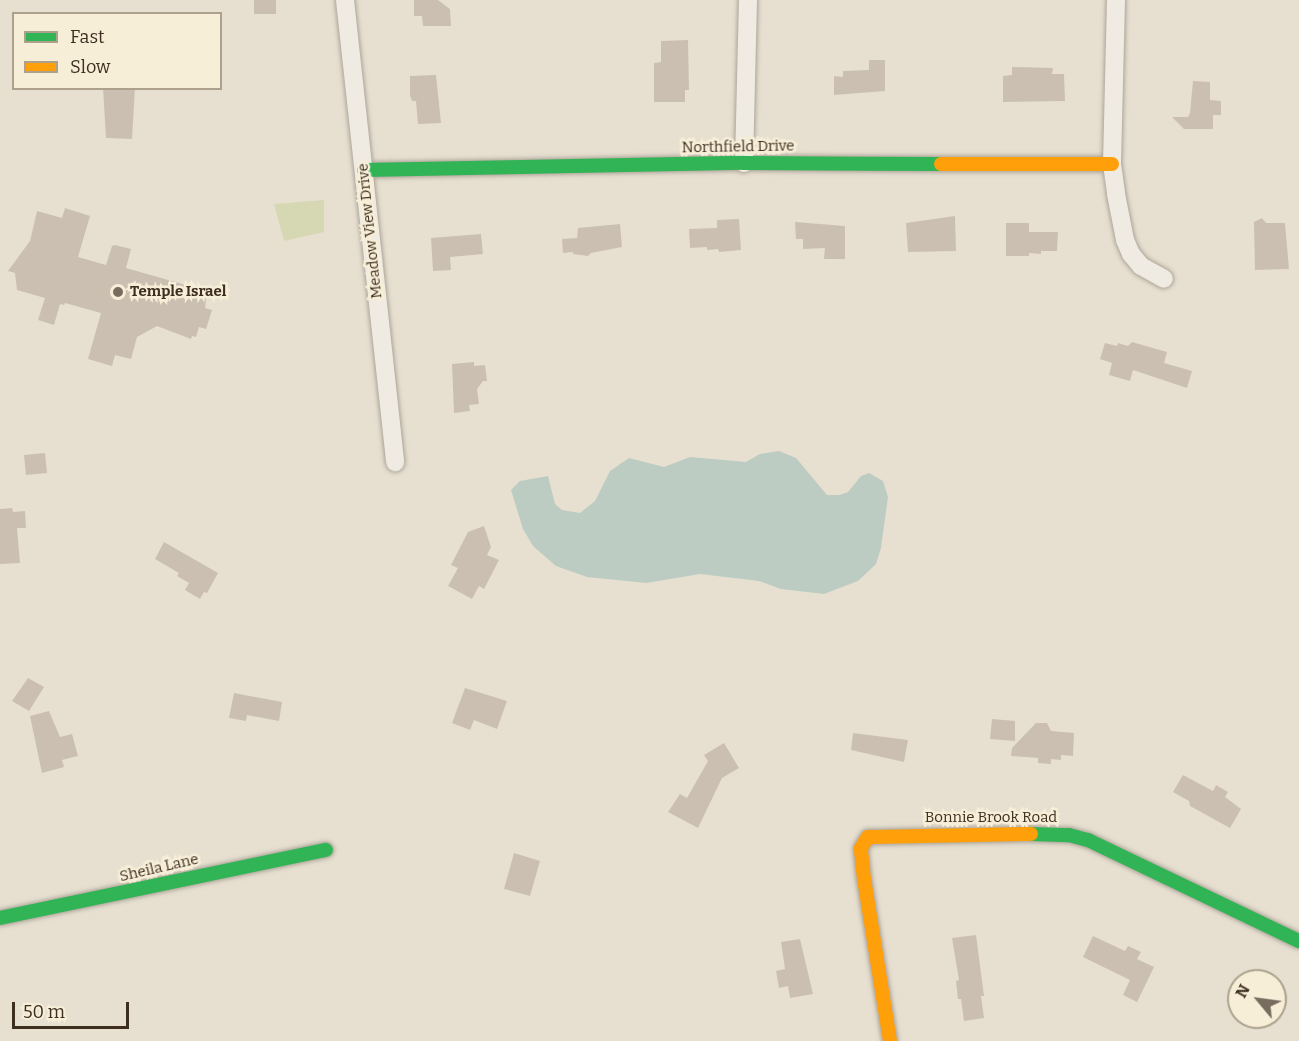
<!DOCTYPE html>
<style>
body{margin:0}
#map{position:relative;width:1299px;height:1041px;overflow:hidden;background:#e7e0d1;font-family:Bitter,serif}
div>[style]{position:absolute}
.green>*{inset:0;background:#d6d7b3}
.water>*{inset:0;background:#bcccc2}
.building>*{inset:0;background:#cbbfb2}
.roads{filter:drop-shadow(0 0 2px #ada599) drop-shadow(0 0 2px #ada599)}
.street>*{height:18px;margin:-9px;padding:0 9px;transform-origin:9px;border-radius:9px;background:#efebe3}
.fast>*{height:14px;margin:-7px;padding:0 7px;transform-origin:7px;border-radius:7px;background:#30b455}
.slow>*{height:14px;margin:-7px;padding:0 7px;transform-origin:7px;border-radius:7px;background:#ff9f0a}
.dots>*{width:16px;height:16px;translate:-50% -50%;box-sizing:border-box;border:3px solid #f7eed8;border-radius:50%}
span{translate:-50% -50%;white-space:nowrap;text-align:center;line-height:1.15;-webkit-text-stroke:5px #f7eed8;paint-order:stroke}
.street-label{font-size:15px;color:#3d2e20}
.poi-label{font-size:15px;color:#3d2e20;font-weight:700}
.left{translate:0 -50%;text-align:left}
.legend{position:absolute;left:12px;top:12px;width:210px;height:78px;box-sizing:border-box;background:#f7eed8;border:2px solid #ada18e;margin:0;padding:8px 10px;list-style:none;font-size:18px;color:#3d2e20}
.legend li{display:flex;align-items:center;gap:12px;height:30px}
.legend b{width:30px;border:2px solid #ada18e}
.north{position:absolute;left:1227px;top:969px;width:60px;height:60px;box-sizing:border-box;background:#f7eed8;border:2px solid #ada18e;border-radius:50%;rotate:299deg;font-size:16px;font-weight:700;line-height:24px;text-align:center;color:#3d2e20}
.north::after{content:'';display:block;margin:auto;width:21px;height:27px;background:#786c5e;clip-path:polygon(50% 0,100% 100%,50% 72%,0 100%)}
.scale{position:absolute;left:12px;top:1002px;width:117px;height:27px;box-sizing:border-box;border:3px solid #3d2e20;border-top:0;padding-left:8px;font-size:18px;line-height:21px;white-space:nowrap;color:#3d2e20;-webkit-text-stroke:4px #f7eed8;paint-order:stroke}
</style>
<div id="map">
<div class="green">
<i style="clip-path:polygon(324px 200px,324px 232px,284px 241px,274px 204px)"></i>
</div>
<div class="water">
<i style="clip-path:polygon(779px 451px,796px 458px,827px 495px,840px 495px,848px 492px,861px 476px,869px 473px,883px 481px,888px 497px,881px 548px,876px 564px,858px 581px,824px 594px,781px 589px,759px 581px,700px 574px,646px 583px,587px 577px,556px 566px,533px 546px,523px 529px,511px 490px,520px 481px,548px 476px,555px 504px,562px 510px,580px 513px,595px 501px,610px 471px,629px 458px,664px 467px,690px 457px,746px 462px,760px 454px)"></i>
</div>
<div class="building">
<i style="clip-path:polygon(254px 0,276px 0,276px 14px,254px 14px)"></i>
<i style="clip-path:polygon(414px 0,438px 0,450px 9px,451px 26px,423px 26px,422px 16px,414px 16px)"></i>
<i style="clip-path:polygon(688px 40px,689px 90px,685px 90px,685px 102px,654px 102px,654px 63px,661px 62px,661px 41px)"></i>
<i style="clip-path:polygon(869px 60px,885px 60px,885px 91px,834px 95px,834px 76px,843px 77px,843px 71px,869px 70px)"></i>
<i style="clip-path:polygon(1012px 67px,1053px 68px,1052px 74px,1064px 74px,1065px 101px,1003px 102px,1003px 76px,1012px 75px)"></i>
<i style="clip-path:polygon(436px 75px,441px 123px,418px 124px,416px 101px,412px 101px,410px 96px,410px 76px)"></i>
<i style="clip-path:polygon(1193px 81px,1210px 82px,1210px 100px,1221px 101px,1221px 115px,1213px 115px,1213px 129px,1184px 129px,1172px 117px,1188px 117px,1190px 113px)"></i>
<i style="clip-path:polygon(103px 88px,135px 88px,132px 139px,106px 138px)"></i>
<i style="clip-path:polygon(65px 208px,90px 216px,78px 257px,106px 265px,112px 246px,115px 245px,131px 249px,126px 268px,207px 291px,205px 308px,212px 310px,206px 329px,199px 327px,196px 337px,192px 336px,191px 339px,157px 326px,137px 337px,131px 359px,115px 355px,112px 366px,88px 359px,101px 313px,65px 303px,64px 305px,60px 304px,54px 325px,38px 320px,45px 298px,17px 290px,15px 273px,8px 271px,30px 241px,37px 211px,62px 218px)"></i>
<i style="clip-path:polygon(955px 216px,956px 251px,908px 252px,906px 223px)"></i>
<i style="clip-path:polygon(1262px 218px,1266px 223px,1285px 223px,1289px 269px,1255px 270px,1254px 222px)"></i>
<i style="clip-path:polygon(739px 219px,741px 250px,719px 252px,718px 249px,707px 250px,707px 247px,690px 248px,689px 229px,717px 228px,717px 220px)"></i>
<i style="clip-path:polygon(795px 222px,845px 226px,845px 259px,824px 259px,825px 248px,803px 249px,803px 239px,796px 239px)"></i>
<i style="clip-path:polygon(1006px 223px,1029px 223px,1029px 232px,1058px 232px,1057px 251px,1041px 251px,1041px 254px,1029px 253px,1029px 256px,1006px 256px)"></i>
<i style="clip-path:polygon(620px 224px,622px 247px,591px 253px,588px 256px,573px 254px,573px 252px,563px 253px,562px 239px,577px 238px,578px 228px)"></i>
<i style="clip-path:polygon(481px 234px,483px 254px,450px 257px,451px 270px,433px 271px,431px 238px)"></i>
<i style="clip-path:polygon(1132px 342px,1167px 352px,1164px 363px,1192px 371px,1187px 388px,1133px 370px,1130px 381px,1109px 375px,1112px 363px,1100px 359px,1105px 343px,1117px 346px,1118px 343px,1128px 346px)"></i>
<i style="clip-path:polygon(474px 362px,474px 366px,485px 365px,487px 381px,483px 381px,477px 389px,479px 404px,469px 405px,470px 411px,454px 413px,452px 364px)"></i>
<i style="clip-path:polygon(45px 453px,47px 473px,26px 475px,24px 455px)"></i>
<i style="clip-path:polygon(12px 508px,13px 512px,25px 511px,26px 528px,17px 528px,20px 563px,0 564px,0 509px)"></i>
<i style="clip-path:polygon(484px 526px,491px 547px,487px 555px,499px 560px,484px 589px,479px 586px,472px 599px,448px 586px,458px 568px,451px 565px,468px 532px)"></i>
<i style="clip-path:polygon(164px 542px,218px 573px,207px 593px,204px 592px,200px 599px,185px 590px,189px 583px,177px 576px,179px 573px,155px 559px)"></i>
<i style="clip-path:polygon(28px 678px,44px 687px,29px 711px,12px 701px)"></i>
<i style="clip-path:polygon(465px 688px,507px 701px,497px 729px,474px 720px,470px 730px,452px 723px)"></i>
<i style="clip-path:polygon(234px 693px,282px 702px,279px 721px,247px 715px,246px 721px,229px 718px)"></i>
<i style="clip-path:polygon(49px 711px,60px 737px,72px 734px,78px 756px,62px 760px,64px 767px,42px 773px,30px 716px)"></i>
<i style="clip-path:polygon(992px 719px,1015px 721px,1015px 741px,990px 739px)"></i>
<i style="clip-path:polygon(1036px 723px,1047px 723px,1051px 731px,1074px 733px,1073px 756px,1061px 755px,1061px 760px,1051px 759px,1051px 764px,1038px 763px,1038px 758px,1011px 756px,1012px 748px)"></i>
<i style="clip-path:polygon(853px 733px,908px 740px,904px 762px,851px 750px)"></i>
<i style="clip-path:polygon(724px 743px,739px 768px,722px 778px,698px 828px,668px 812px,680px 794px,687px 798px,708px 761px,704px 755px)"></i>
<i style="clip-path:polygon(1183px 775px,1213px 791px,1216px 785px,1228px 792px,1225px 797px,1241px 809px,1230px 828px,1190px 806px,1189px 801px,1173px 792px)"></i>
<i style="clip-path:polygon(514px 853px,540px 861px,530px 896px,504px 889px)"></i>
<i style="clip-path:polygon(976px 935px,984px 996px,981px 996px,984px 1018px,964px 1021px,961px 999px,958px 999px,956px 981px,959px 980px,952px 938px)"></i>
<i style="clip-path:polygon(1093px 936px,1125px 951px,1128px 946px,1141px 952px,1137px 959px,1154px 967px,1137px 1002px,1123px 995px,1130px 980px,1083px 957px)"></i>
<i style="clip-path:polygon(800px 939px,813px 994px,790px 998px,788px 986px,779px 988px,776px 971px,785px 969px,781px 942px)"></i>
</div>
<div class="roads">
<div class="street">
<i style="left:345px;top:0;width:465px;rotate:83.8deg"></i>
<i style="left:1116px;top:0;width:164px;rotate:91.4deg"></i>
<i style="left:1112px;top:164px;width:30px;rotate:82deg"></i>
<i style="left:1116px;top:194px;width:47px;rotate:78.9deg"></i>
<i style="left:1125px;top:240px;width:15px;rotate:67deg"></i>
<i style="left:1131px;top:254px;width:16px;rotate:50deg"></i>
<i style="left:1141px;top:266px;width:26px;rotate:29deg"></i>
<i style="left:744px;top:163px;width:163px;rotate:-88.6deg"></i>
</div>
<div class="fast">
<i style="left:364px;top:170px;width:380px;rotate:-1.1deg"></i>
<i style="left:744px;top:163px;width:197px;rotate:0.3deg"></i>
<i style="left:1031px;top:834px;width:38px;rotate:2deg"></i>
<i style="left:1069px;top:835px;width:20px;rotate:15deg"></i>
<i style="left:1088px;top:840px;width:234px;rotate:25.6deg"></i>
<i style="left:0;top:918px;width:333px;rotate:-11.8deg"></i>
</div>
<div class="slow">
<i style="left:941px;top:164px;width:171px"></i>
<i style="left:890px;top:1041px;width:164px;rotate:-99.1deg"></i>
<i style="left:864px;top:879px;width:31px;rotate:-96deg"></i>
<i style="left:861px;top:848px;width:13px;rotate:-58deg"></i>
<i style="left:868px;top:837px;width:163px;rotate:-1.1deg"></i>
</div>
</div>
<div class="dots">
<i style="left:118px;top:292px;background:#786c5e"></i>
</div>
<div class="street-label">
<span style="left:738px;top:147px;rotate:-1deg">Northfield Drive</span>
<span style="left:370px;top:231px;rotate:-96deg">Meadow View Drive</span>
<span style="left:991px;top:818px">Bonnie Brook Road</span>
<span style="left:159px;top:868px;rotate:-13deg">Sheila Lane</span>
</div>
<div class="poi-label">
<span class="left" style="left:130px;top:292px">Temple Israel</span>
</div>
<ul class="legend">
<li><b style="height:8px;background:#30b455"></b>Fast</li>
<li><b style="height:8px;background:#ff9f0a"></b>Slow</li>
</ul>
<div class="north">N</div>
<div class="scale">50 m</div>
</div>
